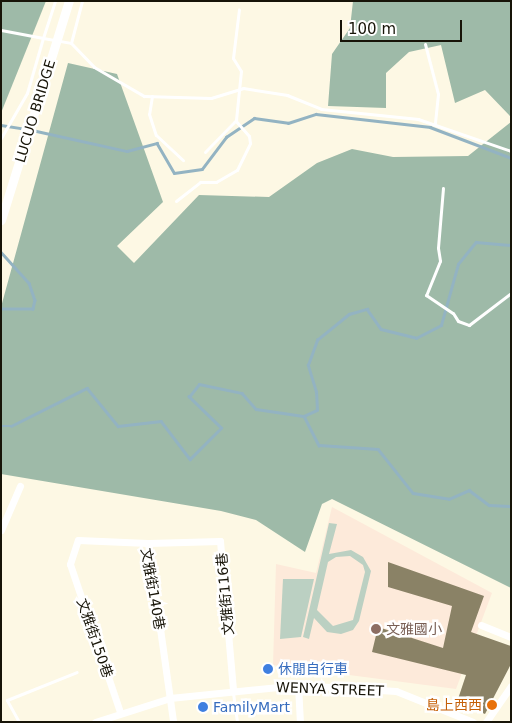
<!DOCTYPE html>
<meta charset="utf-8">
<style>
body{margin:0}
#map{position:relative;width:512px;height:723px;overflow:hidden;background:#fdf8e4;font-family:"DejaVu Sans","Noto Sans TC",sans-serif}
div>[style]{position:absolute}
.education>*{inset:0;background:#fdeada}
.green>*{inset:0;background:#bbd0c2}
.forest>*{inset:0;background:#9ebaa8}
.stream>*{height:2.5px;margin:-1.25px;padding:0 1.25px;transform-origin:1.25px;border-radius:1.25px;background:#93b3c2}
.building>*{inset:0;background:#8a8266}
.service>*{height:3px;margin:-1.5px;padding:0 1.5px;transform-origin:1.5px;border-radius:1.5px;background:#fff}
.minor>*{height:7px;margin:-3.5px;padding:0 3.5px;transform-origin:3.5px;border-radius:3.5px;background:#fff}
.tertiary>*{height:9px;margin:-4.5px;padding:0 4.5px;transform-origin:4.5px;border-radius:4.5px;background:#fff}
.dots>*{width:14px;height:14px;translate:-50% -50%;box-sizing:border-box;border:2px solid #fff;border-radius:50%}
span{translate:-50% -50%;white-space:nowrap;text-align:center;line-height:1.15;-webkit-text-stroke:5px #fff;paint-order:stroke}
.street-label{font-size:14px;color:#171408}
.education-label{font-size:14px;color:#785e54}
.left{translate:0 -50%;text-align:left}
.shop-label{font-size:14px;color:#366cbe}
.food-label{font-size:14px;color:#c56008}
.right{translate:-100% -50%;text-align:right}
.frame{position:absolute;inset:0;border:2px solid #171408;pointer-events:none}
.scale{position:absolute;left:340px;top:20px;width:122px;height:22px;box-sizing:border-box;border:2px solid #171408;border-top:0;padding-left:6px;font-size:15px;line-height:18px;white-space:nowrap;color:#171408;-webkit-text-stroke:4px #fff;paint-order:stroke}
</style>
<div id="map">
<div class="education">
<i style="clip-path:polygon(332px 507px,492px 593px,456px 689px,273px 665px,276px 564px,316px 573px)"></i>
</div>
<div class="green">
<i style="clip-path:polygon(evenodd,329px 523px,337px 524px,329px 554px,351px 550px,363px 557px,371px 571px,359px 621px,353px 630px,341px 634px,327px 632px,314px 618px,309px 639px,303px 637px,329px 523px,350px 556px,363px 565px,365px 572px,353px 620px,333px 626px,317px 610px,328px 562px,336px 557px,350px 556px)"></i>
<i style="clip-path:polygon(283px 579px,314px 579px,301px 637px,280px 639px)"></i>
</div>
<div class="forest">
<i style="clip-path:polygon(1px 1px,46px 1px,1px 113px)"></i>
<i style="clip-path:polygon(353px 1px,511px 1px,511px 117px,485px 90px,455px 103px,441px 45px,409px 52px,386px 73px,386px 108px,328px 106px,332px 54px,350px 28px)"></i>
<i style="clip-path:polygon(68px 63px,117px 74px,163px 202px,117px 246px,134px 263px,199px 195px,269px 197px,317px 163px,352px 149px,393px 157px,468px 156px,511px 122px,511px 588px,332px 499px,322px 504px,305px 552px,256px 520px,221px 511px,1px 474px,1px 307px)"></i>
</div>
<div class="stream">
<i style="left:1px;top:125px;width:26px;rotate:9deg"></i>
<i style="left:32px;top:130px;width:97px;rotate:12.5deg"></i>
<i style="left:127px;top:151px;width:31px;rotate:-15deg"></i>
<i style="left:157px;top:143px;width:34px;rotate:60deg"></i>
<i style="left:174px;top:173px;width:28px;rotate:-8deg"></i>
<i style="left:202px;top:169px;width:40px;rotate:-53deg"></i>
<i style="left:226px;top:137px;width:34px;rotate:-34deg"></i>
<i style="left:254px;top:118px;width:34px;rotate:8deg"></i>
<i style="left:288px;top:123px;width:29px;rotate:-18deg"></i>
<i style="left:316px;top:114px;width:115px;rotate:6.5deg"></i>
<i style="left:430px;top:127px;width:87px;rotate:20.9deg"></i>
<i style="left:1px;top:252px;width:42px;rotate:47.9deg"></i>
<i style="left:29px;top:283px;width:18px;rotate:71deg"></i>
<i style="left:35px;top:300px;width:9px;rotate:103deg"></i>
<i style="left:33px;top:309px;width:32px;rotate:180deg"></i>
<i style="left:304px;top:416px;width:14px;rotate:-25deg"></i>
<i style="left:317px;top:410px;width:18px;rotate:-93deg"></i>
<i style="left:316px;top:392px;width:28px;rotate:-107deg"></i>
<i style="left:308px;top:365px;width:27px;rotate:-70deg"></i>
<i style="left:317px;top:340px;width:41px;rotate:-39.1deg"></i>
<i style="left:349px;top:314px;width:19px;rotate:-16deg"></i>
<i style="left:367px;top:309px;width:24px;rotate:55deg"></i>
<i style="left:381px;top:329px;width:36px;rotate:14deg"></i>
<i style="left:416px;top:338px;width:28px;rotate:-27deg"></i>
<i style="left:441px;top:325px;width:63px;rotate:-74.4deg"></i>
<i style="left:458px;top:264px;width:28px;rotate:-51deg"></i>
<i style="left:476px;top:242px;width:35px;rotate:5deg"></i>
<i style="left:1px;top:426px;width:10px"></i>
<i style="left:11px;top:426px;width:85px;rotate:-26.6deg"></i>
<i style="left:87px;top:388px;width:49px;rotate:50.8deg"></i>
<i style="left:118px;top:426px;width:43px;rotate:-6.6deg"></i>
<i style="left:161px;top:421px;width:48px;rotate:52.7deg"></i>
<i style="left:190px;top:459px;width:44px;rotate:-45deg"></i>
<i style="left:221px;top:428px;width:45px;rotate:-135.9deg"></i>
<i style="left:189px;top:397px;width:16px;rotate:-52deg"></i>
<i style="left:199px;top:384px;width:44px;rotate:11.8deg"></i>
<i style="left:242px;top:393px;width:21px;rotate:49deg"></i>
<i style="left:256px;top:409px;width:49px;rotate:8.3deg"></i>
<i style="left:304px;top:416px;width:33px;rotate:63deg"></i>
<i style="left:319px;top:445px;width:59px;rotate:3.9deg"></i>
<i style="left:378px;top:449px;width:56px;rotate:51.5deg"></i>
<i style="left:413px;top:493px;width:36px;rotate:9deg"></i>
<i style="left:449px;top:499px;width:22px;rotate:-24deg"></i>
<i style="left:469px;top:490px;width:25px;rotate:37deg"></i>
<i style="left:489px;top:505px;width:22px;rotate:3deg"></i>
</div>
<div class="building">
<i style="clip-path:polygon(388px 562px,484px 596px,471px 632px,511px 646px,511px 664px,485px 714px,457px 702px,466px 675px,372px 652px,378px 627px,443px 648px,452px 606px,388px 587px)"></i>
</div>
<div class="service">
<i style="left:1px;top:30px;width:43px;rotate:10.8deg"></i>
<i style="left:43px;top:38px;width:39px;rotate:-72deg"></i>
<i style="left:71px;top:43px;width:43px;rotate:-75.3deg"></i>
<i style="left:425px;top:44px;width:52px;rotate:75.4deg"></i>
<i style="left:438px;top:94px;width:30px;rotate:96deg"></i>
<i style="left:152px;top:96px;width:18px;rotate:99deg"></i>
<i style="left:149px;top:114px;width:22px;rotate:72deg"></i>
<i style="left:156px;top:135px;width:37px;rotate:43deg"></i>
<i style="left:1px;top:138px;width:52px;rotate:-60deg"></i>
<i style="left:27px;top:93px;width:57px;rotate:-73.8deg"></i>
<i style="left:43px;top:38px;width:28px;rotate:10deg"></i>
<i style="left:71px;top:43px;width:33px;rotate:46deg"></i>
<i style="left:94px;top:67px;width:58px;rotate:30.1deg"></i>
<i style="left:144px;top:96px;width:67px;rotate:1.7deg"></i>
<i style="left:211px;top:98px;width:34px;rotate:-17deg"></i>
<i style="left:243px;top:88px;width:45px;rotate:9deg"></i>
<i style="left:287px;top:95px;width:37px;rotate:22deg"></i>
<i style="left:321px;top:109px;width:98px;rotate:5.9deg"></i>
<i style="left:418px;top:119px;width:98px;rotate:19deg"></i>
<i style="left:205px;top:152px;width:45px;rotate:-45.9deg"></i>
<i style="left:236px;top:120px;width:49px;rotate:-84.2deg"></i>
<i style="left:241px;top:71px;width:15px;rotate:-122deg"></i>
<i style="left:233px;top:58px;width:49px;rotate:-83deg"></i>
<i style="left:443px;top:188px;width:60px;rotate:94.8deg"></i>
<i style="left:438px;top:248px;width:13px;rotate:81deg"></i>
<i style="left:440px;top:261px;width:37px;rotate:112deg"></i>
<i style="left:426px;top:295px;width:32px;rotate:34deg"></i>
<i style="left:453px;top:313px;width:9px;rotate:58deg"></i>
<i style="left:458px;top:321px;width:12px;rotate:20deg"></i>
<i style="left:469px;top:325px;width:53px;rotate:-37.3deg"></i>
<i style="left:176px;top:201px;width:31px;rotate:-38deg"></i>
<i style="left:200px;top:182px;width:16px"></i>
<i style="left:216px;top:182px;width:24px;rotate:-30deg"></i>
<i style="left:237px;top:170px;width:30px;rotate:-64deg"></i>
<i style="left:250px;top:143px;width:7px;rotate:-98deg"></i>
<i style="left:249px;top:136px;width:20px;rotate:-131deg"></i>
<i style="left:233px;top:693px;width:29px;rotate:82deg"></i>
<i style="left:19px;top:722px;width:25px;rotate:-119deg"></i>
<i style="left:7px;top:700px;width:75px;rotate:-21.8deg"></i>
</div>
<div class="minor">
<i style="left:1px;top:530px;width:48px;rotate:-66.6deg"></i>
<i style="left:148px;top:543px;width:72px;rotate:-1.6deg"></i>
<i style="left:220px;top:541px;width:149px;rotate:85deg"></i>
<i style="left:481px;top:625px;width:32px;rotate:22deg"></i>
<i style="left:298px;top:685px;width:37px;rotate:87deg"></i>
<i style="left:120px;top:712px;width:156px;rotate:-108.7deg"></i>
<i style="left:70px;top:564px;width:25px;rotate:-72deg"></i>
<i style="left:78px;top:540px;width:70px;rotate:2.5deg"></i>
<i style="left:148px;top:543px;width:181px;rotate:82deg"></i>
<i style="left:95px;top:722px;width:79px;rotate:-17.7deg"></i>
<i style="left:170px;top:698px;width:129px;rotate:-5.8deg"></i>
<i style="left:298px;top:685px;width:98px;rotate:3.5deg"></i>
<i style="left:396px;top:691px;width:83px;rotate:21.9deg"></i>
<i style="left:486px;top:722px;width:44px;rotate:-55.2deg"></i>
</div>
<div class="tertiary">
<i style="left:1px;top:220px;width:229px;rotate:-72.8deg"></i>
</div>
<div class="dots">
<i style="left:376px;top:629px;background:#8d6e63"></i>
<i style="left:268px;top:669px;background:#3f7fe0"></i>
<i style="left:492px;top:705px;background:#e8710a"></i>
<i style="left:203px;top:707px;background:#3f7fe0"></i>
</div>
<div class="street-label">
<span style="left:35px;top:111px;rotate:-73deg">LUCUO BRIDGE</span>
<span style="left:153px;top:589px;rotate:80deg">文雅街140巷</span>
<span style="left:225px;top:594px;rotate:-95deg">文雅街116巷</span>
<span style="left:95px;top:638px;rotate:71deg">文雅街150巷</span>
<span style="left:330px;top:689px;rotate:2deg">WENYA STREET</span>
</div>
<div class="education-label">
<span class="left" style="left:386px;top:629px">文雅國小</span>
</div>
<div class="shop-label">
<span class="left" style="left:278px;top:669px">休閒自行車</span>
<span class="left" style="left:213px;top:707px">FamilyMart</span>
</div>
<div class="food-label">
<span class="right" style="left:482px;top:705px">島上西西</span>
</div>
<div class="frame"></div>
<div class="scale">100 m</div>
</div>
